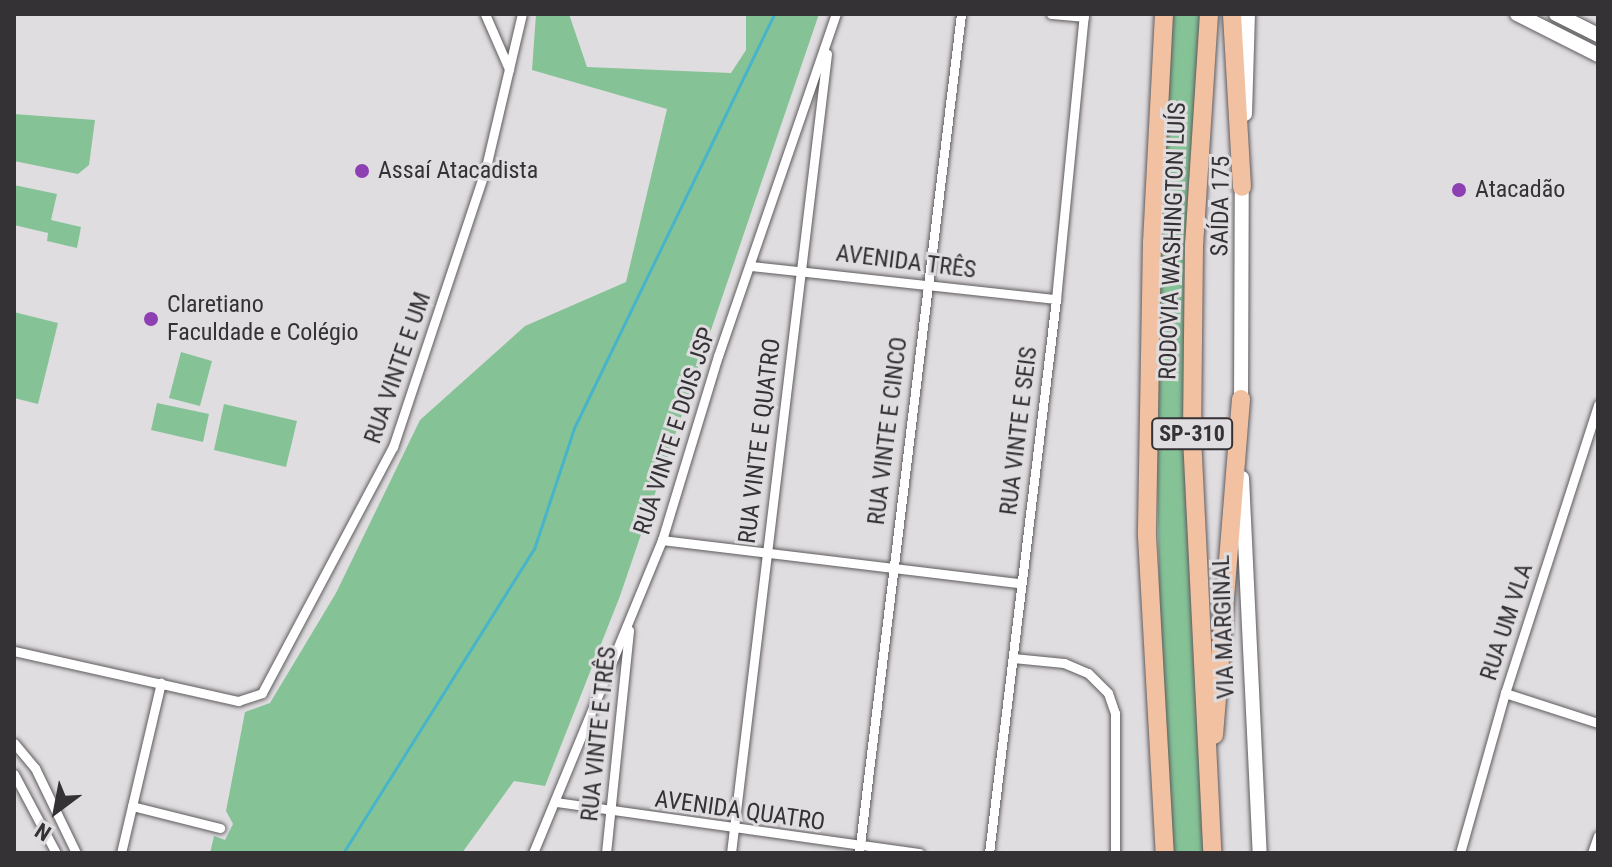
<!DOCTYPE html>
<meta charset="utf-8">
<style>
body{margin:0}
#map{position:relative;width:1612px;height:867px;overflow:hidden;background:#e0dde0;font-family:"Roboto Condensed",sans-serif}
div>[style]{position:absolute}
.green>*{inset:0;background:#85c397}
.stream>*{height:3px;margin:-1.5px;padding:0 1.5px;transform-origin:1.5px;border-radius:1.5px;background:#48b4c9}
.roads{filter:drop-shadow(0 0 2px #5e5b5e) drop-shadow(0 0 2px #5e5b5e)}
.street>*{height:9px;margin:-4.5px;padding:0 4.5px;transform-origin:4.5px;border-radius:4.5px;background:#fff}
.secondary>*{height:14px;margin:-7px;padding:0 7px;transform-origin:7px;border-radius:7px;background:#fff}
.highway>*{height:18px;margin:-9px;padding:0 9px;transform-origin:9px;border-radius:9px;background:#f2c1a1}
.dots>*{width:22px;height:22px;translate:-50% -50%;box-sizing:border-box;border:4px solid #e0dde0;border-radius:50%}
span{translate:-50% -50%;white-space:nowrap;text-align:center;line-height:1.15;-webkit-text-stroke:6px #e0dde0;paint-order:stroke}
.shield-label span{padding:2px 6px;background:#e0dde0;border:2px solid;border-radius:6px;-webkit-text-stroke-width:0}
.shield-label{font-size:22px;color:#343234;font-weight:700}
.poi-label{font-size:24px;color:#343234}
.left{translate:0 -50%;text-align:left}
.street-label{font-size:24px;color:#343234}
.frame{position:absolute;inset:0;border:16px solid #343234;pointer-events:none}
.north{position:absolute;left:16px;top:771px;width:80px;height:80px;-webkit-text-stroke:6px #e0dde0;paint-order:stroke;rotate:212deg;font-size:22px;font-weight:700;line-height:32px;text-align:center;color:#343234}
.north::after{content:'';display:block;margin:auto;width:28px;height:36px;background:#343234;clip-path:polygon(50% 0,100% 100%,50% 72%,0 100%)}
</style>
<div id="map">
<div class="green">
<i style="clip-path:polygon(536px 14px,569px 14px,587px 67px,731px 73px,746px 50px,746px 14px,819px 14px,620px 596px,545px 786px,514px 781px,462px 853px,210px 853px,214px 836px,225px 840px,233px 824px,226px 811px,245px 712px,270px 703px,336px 593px,420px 420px,525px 326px,626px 282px,667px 109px,532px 70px)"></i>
<i style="clip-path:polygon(1171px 14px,1200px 14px,1186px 258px,1186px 496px,1204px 853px,1171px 853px,1161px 688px,1155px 347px)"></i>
<i style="clip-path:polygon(14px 114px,95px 120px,89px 165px,78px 174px,14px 161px)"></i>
<i style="clip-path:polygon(14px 185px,57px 194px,51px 220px,81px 227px,77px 248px,47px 241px,48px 233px,14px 225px)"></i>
<i style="clip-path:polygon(14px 312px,58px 323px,38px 404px,14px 398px)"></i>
<i style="clip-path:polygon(181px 352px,212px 361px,200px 406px,169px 398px)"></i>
<i style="clip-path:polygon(157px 403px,209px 414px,203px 442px,151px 430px)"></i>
<i style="clip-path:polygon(224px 404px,297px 421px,286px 467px,214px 450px)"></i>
</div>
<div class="stream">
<i style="left:343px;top:853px;width:359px;rotate:-57.9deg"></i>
<i style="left:534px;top:549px;width:127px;rotate:-71.7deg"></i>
<i style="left:574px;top:428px;width:460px;rotate:-64.2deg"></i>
</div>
<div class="roads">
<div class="street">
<i style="left:485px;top:14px;width:60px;rotate:66.4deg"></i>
<i style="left:1051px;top:14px;width:33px;rotate:5deg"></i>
<i style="left:751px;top:266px;width:307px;rotate:6.2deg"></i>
<i style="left:662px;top:540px;width:360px;rotate:6.9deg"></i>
<i style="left:14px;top:651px;width:230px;rotate:12.6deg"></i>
<i style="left:238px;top:701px;width:25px;rotate:-18deg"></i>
<i style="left:262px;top:693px;width:279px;rotate:-62deg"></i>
<i style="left:393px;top:447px;width:295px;rotate:-71.6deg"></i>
<i style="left:486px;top:167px;width:157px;rotate:-76.8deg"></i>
<i style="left:1013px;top:658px;width:51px;rotate:5.6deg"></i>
<i style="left:1064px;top:663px;width:26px;rotate:23deg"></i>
<i style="left:1088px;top:673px;width:28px;rotate:45deg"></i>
<i style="left:1108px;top:693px;width:21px;rotate:71deg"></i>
<i style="left:1115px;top:713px;width:140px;rotate:90deg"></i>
<i style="left:1505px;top:693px;width:98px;rotate:17.9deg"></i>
<i style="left:14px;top:743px;width:33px;rotate:50deg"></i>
<i style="left:35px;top:768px;width:94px;rotate:64.2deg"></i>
<i style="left:14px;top:774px;width:89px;rotate:62deg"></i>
<i style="left:556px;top:802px;width:367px;rotate:8deg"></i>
<i style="left:132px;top:806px;width:91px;rotate:14deg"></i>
<i style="left:121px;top:853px;width:175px;rotate:-76.8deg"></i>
<i style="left:533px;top:853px;width:339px;rotate:-67.6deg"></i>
<i style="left:662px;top:540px;width:192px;rotate:-73.1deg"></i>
<i style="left:718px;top:356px;width:362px;rotate:-71deg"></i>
<i style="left:606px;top:853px;width:224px;rotate:-84.1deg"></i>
<i style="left:731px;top:853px;width:805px;rotate:-83.15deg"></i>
<i style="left:859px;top:853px;width:845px;rotate:-83.07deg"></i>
<i style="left:989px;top:853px;width:558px;rotate:-83.1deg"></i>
<i style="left:1056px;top:299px;width:286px;rotate:-84.4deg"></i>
<i style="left:1460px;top:853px;width:166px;rotate:-74.3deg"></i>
<i style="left:1505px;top:693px;width:303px;rotate:-72.1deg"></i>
<i style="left:1592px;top:853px;width:18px;rotate:-71deg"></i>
</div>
<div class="secondary">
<i style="left:1517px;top:14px;width:91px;rotate:26.8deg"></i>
<i style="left:1556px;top:14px;width:47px;rotate:26.6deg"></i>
<i style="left:1245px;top:114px;width:100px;rotate:-88.3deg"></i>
<i style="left:1241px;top:409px;width:231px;rotate:-89.8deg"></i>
<i style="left:1242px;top:478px;width:375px;rotate:87.3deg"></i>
</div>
<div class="highway">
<i style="left:1164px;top:14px;width:228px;rotate:93deg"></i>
<i style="left:1152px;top:242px;width:294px;rotate:91deg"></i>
<i style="left:1147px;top:536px;width:318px;rotate:86.8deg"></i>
<i style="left:1209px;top:14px;width:230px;rotate:93.7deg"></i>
<i style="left:1194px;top:244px;width:193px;rotate:90.6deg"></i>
<i style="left:1192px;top:437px;width:416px;rotate:87.2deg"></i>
<i style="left:1232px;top:14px;width:173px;rotate:86.7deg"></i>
<i style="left:1214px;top:735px;width:337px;rotate:-85.4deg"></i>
</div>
</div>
<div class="dots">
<i style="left:362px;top:171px;background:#8d40b1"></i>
<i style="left:1459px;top:190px;background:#8d40b1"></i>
<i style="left:151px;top:319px;background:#8d40b1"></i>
</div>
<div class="shield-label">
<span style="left:1192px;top:434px">SP-310</span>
</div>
<div class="poi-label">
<span class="left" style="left:378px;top:171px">Assaí Atacadista</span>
<span class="left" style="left:1475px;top:190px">Atacadão</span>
<span class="left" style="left:167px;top:319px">Claretiano<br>Faculdade e Colégio</span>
</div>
<div class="street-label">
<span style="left:1221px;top:206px;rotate:-89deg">SAÍDA 175</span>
<span style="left:1173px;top:241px;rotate:-88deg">RODOVIA WASHINGTON LUÍS</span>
<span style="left:906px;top:262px;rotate:7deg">AVENIDA TRÊS</span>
<span style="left:398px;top:368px;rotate:-71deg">RUA VINTE E UM</span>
<span style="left:675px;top:431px;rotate:-72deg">RUA VINTE E DOIS JSP</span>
<span style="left:888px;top:431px;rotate:-83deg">RUA VINTE E CINCO</span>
<span style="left:1019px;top:431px;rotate:-83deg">RUA VINTE E SEIS</span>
<span style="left:760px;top:441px;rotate:-83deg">RUA VINTE E QUATRO</span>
<span style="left:1507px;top:622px;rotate:-72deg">RUA UM VLA</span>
<span style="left:1224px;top:627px;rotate:-92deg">VIA MARGINAL</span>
<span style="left:599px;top:734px;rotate:-84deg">RUA VINTE E TRÊS</span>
<span style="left:740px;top:811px;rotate:8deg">AVENIDA QUATRO</span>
</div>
<div class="frame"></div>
<div class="north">N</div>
</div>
